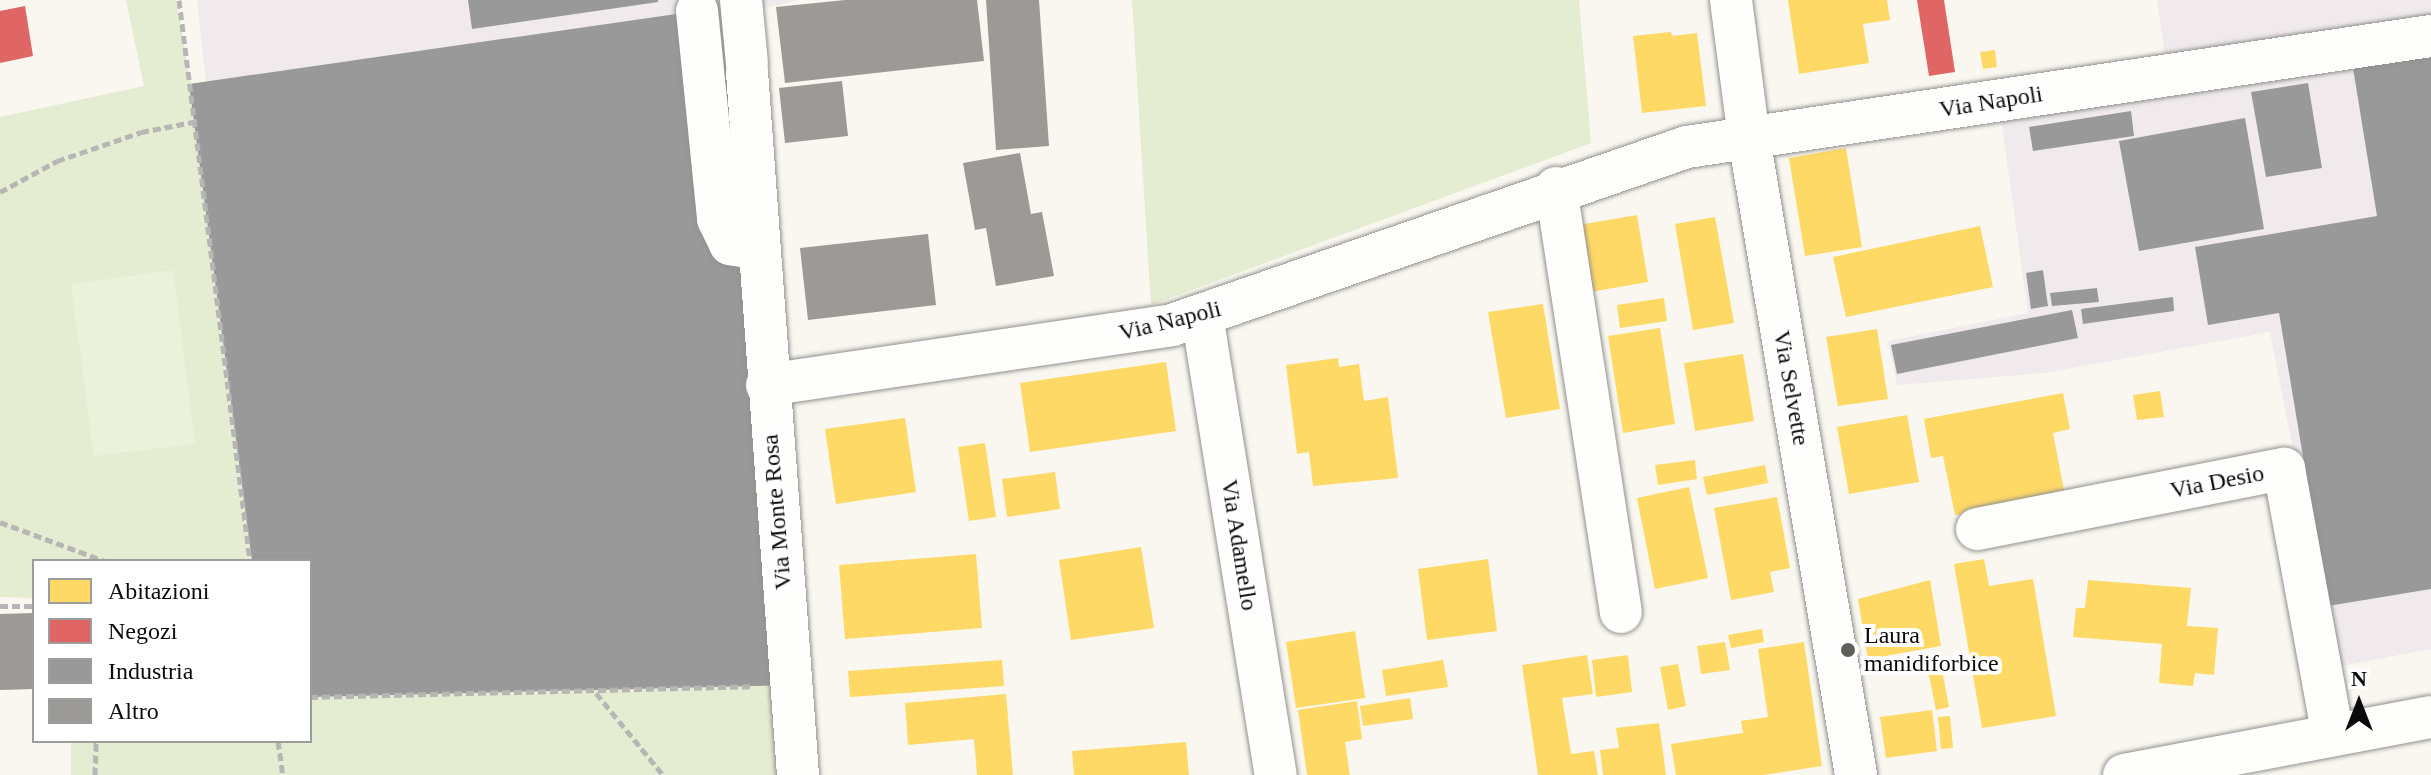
<!DOCTYPE html>
<style>
body{margin:0}
#map{position:relative;width:2431px;height:775px;overflow:hidden;background:#f9f7f0;font-family:Georgia,serif}
div>[style]{position:absolute}
.industrial>*{inset:0;background:#f0eaec}
.green>*{inset:0;background:#e4ecd2}
.pitch>*{inset:0;background:#ecf1db}
.homes>*{inset:0;background:#ffd966}
.shops>*{inset:0;background:#e06666}
.industry>*{inset:0;background:#999}
.building>*{inset:0;background:#9c9a96}
.path>*{height:5px;margin-top:-2.5px;transform-origin:0;background:repeating-linear-gradient(90deg,#b7b6b5 0 8px,transparent 0 12px)}
.roads{filter:drop-shadow(0 0 2px #92918e) drop-shadow(0 0 2px #92918e)}
.minor>*{height:42px;margin:-21px;padding:0 21px;transform-origin:21px;border-radius:21px;background:#fefefd}
.dots>*{width:22px;height:22px;translate:-50% -50%;box-sizing:border-box;border:4px solid #fff;border-radius:50%}
span{translate:-50% -50%;white-space:nowrap;text-align:center;line-height:1.15;-webkit-text-stroke:8px #fff;paint-order:stroke}
.street-label{font-size:24px;color:#0b0b0b}
.poi-label{font-size:24px;color:#0b0b0b}
.left{translate:0 -50%;text-align:left}
.legend{position:absolute;left:32px;top:559px;width:280px;height:184px;box-sizing:border-box;background:#fff;border:2px solid #9d9d9d;margin:0;padding:10px 14px;list-style:none;font-size:24px;color:#0b0b0b}
.legend li{display:flex;align-items:center;gap:16px;height:40px}
.legend b{width:40px;border:2px solid #9d9d9d}
.north{position:absolute;left:2319px;top:663px;width:80px;height:80px;-webkit-text-stroke:6px #fff;paint-order:stroke;rotate:0deg;font-size:22px;font-weight:700;line-height:32px;text-align:center;color:#0b0b0b}
.north::after{content:'';display:block;margin:auto;width:28px;height:36px;background:#0b0b0b;clip-path:polygon(50% 0,100% 100%,50% 72%,0 100%)}
</style>
<div id="map">
<div class="industrial">
<i style="clip-path:polygon(197px 0,799px 0,723px 18px,206px 82px)"></i>
<i style="clip-path:polygon(2157px 0,2431px 0,2431px 649px,2336px 667px,2270px 332px,2044px 373px,1897px 385px,1888px 341px,2028px 313px,2001px 119px,2170px 90px)"></i>
</div>
<div class="green">
<i style="clip-path:polygon(126px 0,176px 0,276px 561px,34px 561px,34px 598px,0 597px,0 117px,144px 86px)"></i>
<i style="clip-path:polygon(1132px 0,1579px 0,1591px 143px,1151px 305px)"></i>
<i style="clip-path:polygon(777px 668px,782px 775px,71px 775px,71px 741px,310px 741px,310px 674px)"></i>
</div>
<div class="pitch">
<i style="clip-path:polygon(173px 270px,195px 444px,94px 456px,71px 284px)"></i>
</div>
<div class="homes">
<i style="clip-path:polygon(1788px 0,1887px 0,1890px 20px,1863px 24px,1869px 63px,1799px 74px)"></i>
<i style="clip-path:polygon(1671px 32px,1672px 36px,1697px 33px,1706px 106px,1642px 113px,1633px 36px)"></i>
<i style="clip-path:polygon(1995px 50px,1997px 67px,1983px 69px,1980px 52px)"></i>
<i style="clip-path:polygon(1846px 148px,1862px 247px,1805px 256px,1789px 158px)"></i>
<i style="clip-path:polygon(1637px 215px,1648px 282px,1590px 292px,1579px 225px)"></i>
<i style="clip-path:polygon(1715px 217px,1734px 323px,1693px 330px,1675px 224px)"></i>
<i style="clip-path:polygon(1980px 226px,1993px 287px,1846px 317px,1833px 257px)"></i>
<i style="clip-path:polygon(1664px 298px,1667px 321px,1620px 328px,1617px 305px)"></i>
<i style="clip-path:polygon(1543px 304px,1560px 409px,1506px 418px,1488px 312px)"></i>
<i style="clip-path:polygon(1660px 328px,1675px 424px,1623px 433px,1608px 336px)"></i>
<i style="clip-path:polygon(1877px 329px,1888px 399px,1838px 406px,1826px 337px)"></i>
<i style="clip-path:polygon(1743px 354px,1754px 421px,1695px 431px,1684px 363px)"></i>
<i style="clip-path:polygon(1338px 358px,1339px 367px,1359px 364px,1364px 401px,1388px 397px,1398px 478px,1313px 486px,1309px 452px,1297px 454px,1286px 365px)"></i>
<i style="clip-path:polygon(1166px 362px,1176px 431px,1030px 452px,1020px 383px)"></i>
<i style="clip-path:polygon(2160px 391px,2164px 417px,2137px 420px,2133px 395px)"></i>
<i style="clip-path:polygon(2063px 393px,2070px 429px,2053px 433px,2065px 496px,1955px 515px,1943px 456px,1931px 458px,1924px 419px)"></i>
<i style="clip-path:polygon(1907px 415px,1919px 482px,1849px 494px,1837px 427px)"></i>
<i style="clip-path:polygon(905px 418px,916px 492px,836px 504px,825px 429px)"></i>
<i style="clip-path:polygon(985px 443px,996px 517px,969px 521px,958px 447px)"></i>
<i style="clip-path:polygon(1695px 460px,1697px 479px,1658px 485px,1655px 465px)"></i>
<i style="clip-path:polygon(1765px 465px,1768px 483px,1707px 495px,1703px 477px)"></i>
<i style="clip-path:polygon(1055px 472px,1060px 509px,1007px 517px,1002px 479px)"></i>
<i style="clip-path:polygon(1689px 487px,1708px 578px,1655px 589px,1637px 498px)"></i>
<i style="clip-path:polygon(1777px 497px,1790px 568px,1770px 572px,1774px 592px,1731px 600px,1714px 508px)"></i>
<i style="clip-path:polygon(1141px 547px,1154px 628px,1071px 640px,1059px 560px)"></i>
<i style="clip-path:polygon(976px 554px,982px 628px,845px 639px,839px 565px)"></i>
<i style="clip-path:polygon(1488px 559px,1497px 631px,1427px 640px,1418px 569px)"></i>
<i style="clip-path:polygon(1984px 559px,1989px 586px,2033px 579px,2056px 716px,1982px 728px,1954px 564px)"></i>
<i style="clip-path:polygon(1930px 580px,1941px 646px,1868px 659px,1858px 599px)"></i>
<i style="clip-path:polygon(2088px 580px,2191px 588px,2187px 626px,2218px 628px,2214px 675px,2195px 673px,2193px 686px,2159px 683px,2162px 644px,2073px 637px,2076px 608px,2085px 608px)"></i>
<i style="clip-path:polygon(1762px 629px,1764px 642px,1731px 648px,1728px 635px)"></i>
<i style="clip-path:polygon(1355px 631px,1365px 698px,1296px 708px,1286px 642px)"></i>
<i style="clip-path:polygon(1725px 642px,1730px 670px,1701px 674px,1697px 646px)"></i>
<i style="clip-path:polygon(1804px 642px,1822px 766px,1763px 775px,1676px 775px,1671px 744px,1743px 733px,1741px 721px,1768px 717px,1758px 649px)"></i>
<i style="clip-path:polygon(1939px 654px,1949px 707px,1936px 710px,1925px 656px)"></i>
<i style="clip-path:polygon(1587px 655px,1593px 694px,1562px 698px,1571px 754px,1594px 751px,1598px 775px,1538px 775px,1522px 665px)"></i>
<i style="clip-path:polygon(1628px 655px,1632px 692px,1596px 697px,1592px 660px)"></i>
<i style="clip-path:polygon(1002px 660px,1004px 686px,850px 697px,848px 671px)"></i>
<i style="clip-path:polygon(1443px 660px,1448px 687px,1386px 696px,1382px 670px)"></i>
<i style="clip-path:polygon(1678px 664px,1686px 706px,1668px 710px,1660px 667px)"></i>
<i style="clip-path:polygon(1006px 694px,1013px 775px,977px 775px,974px 739px,908px 745px,905px 703px)"></i>
<i style="clip-path:polygon(1410px 698px,1413px 719px,1363px 726px,1360px 706px)"></i>
<i style="clip-path:polygon(1357px 701px,1362px 739px,1345px 742px,1350px 775px,1307px 775px,1298px 710px)"></i>
<i style="clip-path:polygon(1932px 710px,1937px 751px,1886px 758px,1880px 717px)"></i>
<i style="clip-path:polygon(1950px 716px,1953px 748px,1941px 749px,1938px 717px)"></i>
<i style="clip-path:polygon(1659px 723px,1666px 775px,1603px 775px,1600px 750px,1619px 748px,1616px 728px)"></i>
<i style="clip-path:polygon(1186px 742px,1189px 775px,1074px 775px,1072px 751px)"></i>
</div>
<div class="shops">
<i style="clip-path:polygon(1917px 0,1944px 0,1955px 72px,1929px 76px)"></i>
<i style="clip-path:polygon(25px 6px,33px 56px,0 63px,0 11px)"></i>
</div>
<div class="industry">
<i style="clip-path:polygon(468px 0,658px 0,658px 2px,472px 29px)"></i>
<i style="clip-path:polygon(697px 11px,757px 249px,791px 685px,310px 697px,310px 561px,252px 561px,189px 84px)"></i>
<i style="clip-path:polygon(2431px 55px,2431px 589px,2328px 606px,2279px 313px,2208px 325px,2195px 247px,2377px 216px,2353px 68px)"></i>
<i style="clip-path:polygon(2308px 83px,2322px 168px,2266px 177px,2251px 92px)"></i>
<i style="clip-path:polygon(2131px 111px,2134px 136px,2033px 151px,2029px 127px)"></i>
<i style="clip-path:polygon(2245px 118px,2264px 229px,2139px 251px,2119px 141px)"></i>
<i style="clip-path:polygon(2043px 270px,2048px 306px,2031px 309px,2026px 273px)"></i>
<i style="clip-path:polygon(2097px 288px,2099px 302px,2052px 306px,2050px 293px)"></i>
<i style="clip-path:polygon(2173px 297px,2174px 311px,2083px 324px,2081px 309px)"></i>
<i style="clip-path:polygon(2072px 310px,2078px 338px,1897px 374px,1891px 345px)"></i>
</div>
<div class="building">
<i style="clip-path:polygon(845px 0,977px 0,984px 61px,785px 83px,776px 7px)"></i>
<i style="clip-path:polygon(986px 0,1039px 0,1049px 146px,996px 150px)"></i>
<i style="clip-path:polygon(842px 81px,848px 136px,785px 143px,779px 88px)"></i>
<i style="clip-path:polygon(1020px 153px,1031px 214px,1042px 212px,1054px 276px,996px 286px,986px 228px,975px 230px,963px 163px)"></i>
<i style="clip-path:polygon(928px 234px,936px 305px,808px 320px,800px 248px)"></i>
<i style="clip-path:polygon(34px 613px,34px 689px,0 690px,0 614px)"></i>
</div>
<div class="path">
<i style="left:179px;top:0;width:565px;rotate:82.79deg"></i>
<i style="left:0;top:192px;width:65px;rotate:-28.5deg"></i>
<i style="left:57px;top:161px;width:89px;rotate:-19deg"></i>
<i style="left:141px;top:132px;width:53px;rotate:-10.9deg"></i>
<i style="left:0;top:522px;width:112px;rotate:20.4deg"></i>
<i style="left:0;top:606px;width:34px"></i>
<i style="left:596px;top:693px;width:106px;rotate:50.7deg"></i>
<i style="left:310px;top:697px;width:443px;rotate:-1.4deg"></i>
<i style="left:278px;top:741px;width:34px;rotate:82deg"></i>
<i style="left:95px;top:775px;width:34px;rotate:-88deg"></i>
</div>
<div class="roads">
<div class="minor">
<i style="left:741px;top:0;width:63px;rotate:84.6deg"></i>
<i style="left:1731px;top:0;width:139px;rotate:82.6deg"></i>
<i style="left:1749px;top:138px;width:646px;rotate:80.46deg"></i>
<i style="left:697px;top:11px;width:209px;rotate:84.2deg"></i>
<i style="left:718px;top:219px;width:28px;rotate:64deg"></i>
<i style="left:730px;top:244px;width:27px;rotate:10deg"></i>
<i style="left:747px;top:72px;width:705px;rotate:85.85deg"></i>
<i style="left:1556px;top:188px;width:429px;rotate:81.3deg"></i>
<i style="left:1202px;top:315px;width:466px;rotate:80.9deg"></i>
<i style="left:767px;top:385px;width:409px;rotate:-8.4deg"></i>
<i style="left:1172px;top:325px;width:545px;rotate:-19.07deg"></i>
<i style="left:1687px;top:147px;width:752px;rotate:-8.49deg"></i>
<i style="left:1977px;top:529px;width:313px;rotate:-11.1deg"></i>
<i style="left:2284px;top:469px;width:270px;rotate:79.6deg"></i>
<i style="left:2124px;top:775px;width:312px;rotate:-10.7deg"></i>
</div>
</div>
<div class="dots">
<i style="left:1848px;top:650px;background:#5e5e5b"></i>
</div>
<div class="street-label">
<span style="left:1991px;top:102px;rotate:-9deg">Via Napoli</span>
<span style="left:1170px;top:321px;rotate:-14deg">Via Napoli</span>
<span style="left:1791px;top:388px;rotate:80deg">Via Selvette</span>
<span style="left:2217px;top:482px;rotate:-11deg">Via Desio</span>
<span style="left:777px;top:512px;rotate:-95deg">Via Monte Rosa</span>
<span style="left:1239px;top:545px;rotate:81deg">Via Adamello</span>
</div>
<div class="poi-label">
<span class="left" style="left:1864px;top:650px">Laura<br>manidiforbice</span>
</div>
<ul class="legend">
<li><b style="height:22px;background:#ffd966"></b>Abitazioni</li>
<li><b style="height:22px;background:#e06666"></b>Negozi</li>
<li><b style="height:22px;background:#999"></b>Industria</li>
<li><b style="height:22px;background:#9c9a96"></b>Altro</li>
</ul>
<div class="north">N</div>
</div>
